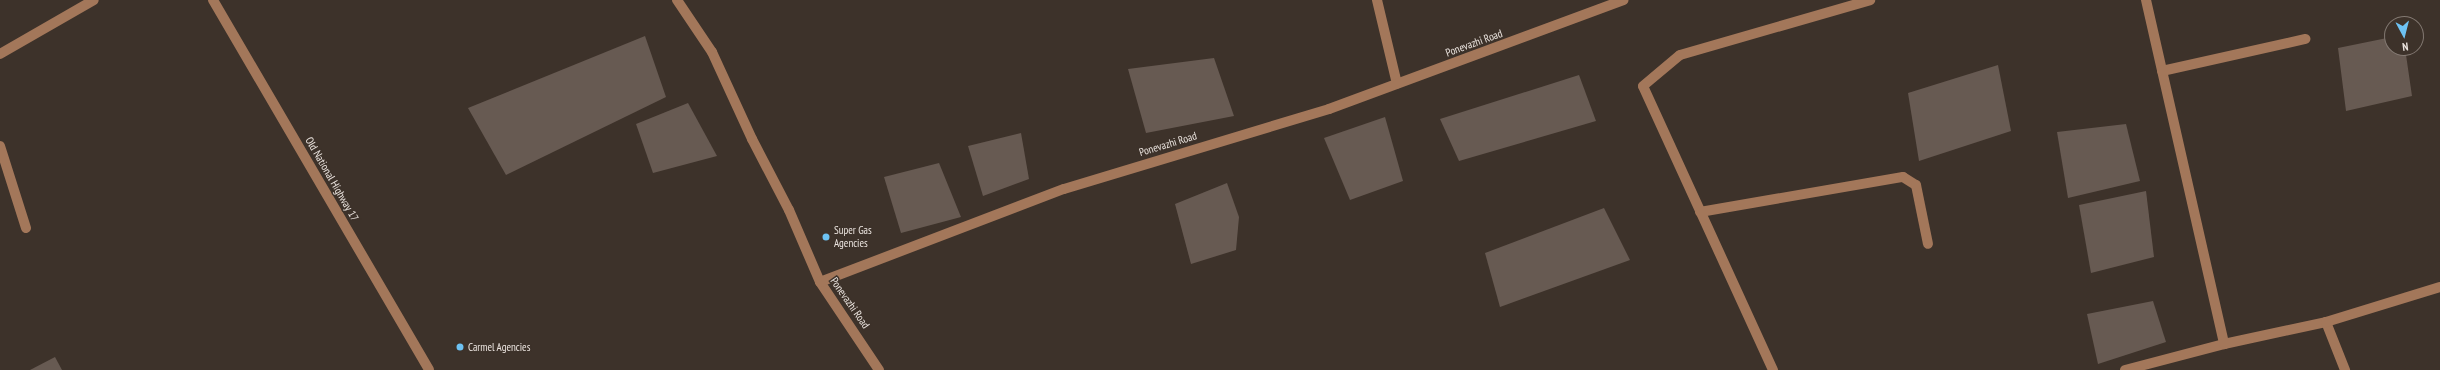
<!DOCTYPE html>
<style>
body{margin:0}
#map{position:relative;width:2440px;height:370px;overflow:hidden;background:#3d322a;font-family:"PT Sans Narrow",sans-serif}
div>[style]{position:absolute}
.building>*{inset:0;background:#675a52}
.minor>*{height:10px;margin:-5px;padding:0 5px;transform-origin:5px;border-radius:5px;background:#a3775a}
.dots>*{width:11px;height:11px;translate:-50% -50%;box-sizing:border-box;border:2px solid #3d322a;border-radius:50%}
span{translate:-50% -50%;white-space:nowrap;text-align:center;line-height:1.15;-webkit-text-stroke:3px #3d322a;paint-order:stroke}
.street-label{font-size:11px;color:#ebe4df}
.poi-label{font-size:11px;color:#ebe4df}
.left{translate:0 -50%;text-align:left}
.north{position:absolute;left:2384px;top:16px;width:40px;height:40px;box-sizing:border-box;background:#3d322a;border:1px solid #837972;border-radius:50%;rotate:173deg;font-size:11px;font-weight:700;line-height:16px;text-align:center;color:#ebe4df}
.north::after{content:'';display:block;margin:auto;width:14px;height:18px;background:#6dc2f3;clip-path:polygon(50% 0,100% 100%,50% 72%,0 100%)}
</style>
<div id="map">
<div class="building">
<i style="clip-path:polygon(645px 36px,666px 97px,506px 175px,468px 108px)"></i>
<i style="clip-path:polygon(2392px 37px,2392px 48px,2405px 48px,2412px 96px,2346px 111px,2338px 48px)"></i>
<i style="clip-path:polygon(1214px 58px,1234px 116px,1146px 133px,1128px 69px)"></i>
<i style="clip-path:polygon(1998px 65px,2011px 131px,1919px 161px,1908px 93px)"></i>
<i style="clip-path:polygon(1579px 75px,1596px 121px,1459px 161px,1440px 119px)"></i>
<i style="clip-path:polygon(688px 103px,717px 156px,653px 173px,636px 124px)"></i>
<i style="clip-path:polygon(1385px 117px,1403px 181px,1350px 200px,1324px 138px)"></i>
<i style="clip-path:polygon(2126px 124px,2140px 181px,2068px 198px,2057px 132px)"></i>
<i style="clip-path:polygon(1021px 133px,1029px 179px,983px 196px,968px 146px)"></i>
<i style="clip-path:polygon(939px 163px,961px 217px,901px 233px,884px 177px)"></i>
<i style="clip-path:polygon(1227px 183px,1239px 217px,1236px 250px,1191px 264px,1175px 204px)"></i>
<i style="clip-path:polygon(2146px 191px,2154px 257px,2091px 273px,2079px 205px)"></i>
<i style="clip-path:polygon(1604px 208px,1630px 260px,1500px 307px,1485px 253px)"></i>
<i style="clip-path:polygon(2153px 301px,2166px 342px,2098px 364px,2087px 314px)"></i>
<i style="clip-path:polygon(55px 357px,62px 370px,30px 370px)"></i>
</div>
<div class="minor">
<i style="left:213px;top:0;width:428px;rotate:59.7deg"></i>
<i style="left:677px;top:0;width:63px;rotate:56.1deg"></i>
<i style="left:712px;top:52px;width:96px;rotate:65.3deg"></i>
<i style="left:752px;top:139px;width:80px;rotate:62.5deg"></i>
<i style="left:789px;top:210px;width:78px;rotate:66.7deg"></i>
<i style="left:1377px;top:0;width:86px;rotate:76.6deg"></i>
<i style="left:2146px;top:0;width:353px;rotate:77.2deg"></i>
<i style="left:0;top:54px;width:108px;rotate:-29.9deg"></i>
<i style="left:2162px;top:71px;width:147px;rotate:-12.6deg"></i>
<i style="left:0;top:146px;width:86px;rotate:72.4deg"></i>
<i style="left:1700px;top:212px;width:206px;rotate:-9.8deg"></i>
<i style="left:1903px;top:177px;width:15px;rotate:32deg"></i>
<i style="left:1916px;top:185px;width:60px;rotate:78.5deg"></i>
<i style="left:2326px;top:322px;width:52px;rotate:68.4deg"></i>
<i style="left:879px;top:370px;width:106px;rotate:-123.8deg"></i>
<i style="left:820px;top:282px;width:261px;rotate:-20.9deg"></i>
<i style="left:1064px;top:189px;width:277px;rotate:-16.8deg"></i>
<i style="left:1329px;top:109px;width:314px;rotate:-20.3deg"></i>
<i style="left:1773px;top:370px;width:312px;rotate:-114.6deg"></i>
<i style="left:1643px;top:86px;width:48px;rotate:-40deg"></i>
<i style="left:1680px;top:55px;width:198px;rotate:-16.1deg"></i>
<i style="left:2125px;top:370px;width:102px;rotate:-14.7deg"></i>
<i style="left:2224px;top:344px;width:104px;rotate:-12.2deg"></i>
<i style="left:2326px;top:322px;width:119px;rotate:-17.1deg"></i>
</div>
<div class="dots">
<i style="left:826px;top:237px;background:#6dc2f3"></i>
<i style="left:460px;top:347px;background:#6dc2f3"></i>
</div>
<div class="street-label">
<span style="left:1474px;top:43px;rotate:-20deg">Ponevazhi Road</span>
<span style="left:1168px;top:144px;rotate:-17deg">Ponevazhi Road</span>
<span style="left:332px;top:179px;rotate:60deg">Old National Highway 17</span>
<span style="left:850px;top:303px;rotate:55deg">Ponevazhi Road</span>
</div>
<div class="poi-label">
<span class="left" style="left:834px;top:237px">Super Gas<br>Agencies</span>
<span class="left" style="left:468px;top:347px">Carmel Agencies</span>
</div>
<div class="north">N</div>
</div>
